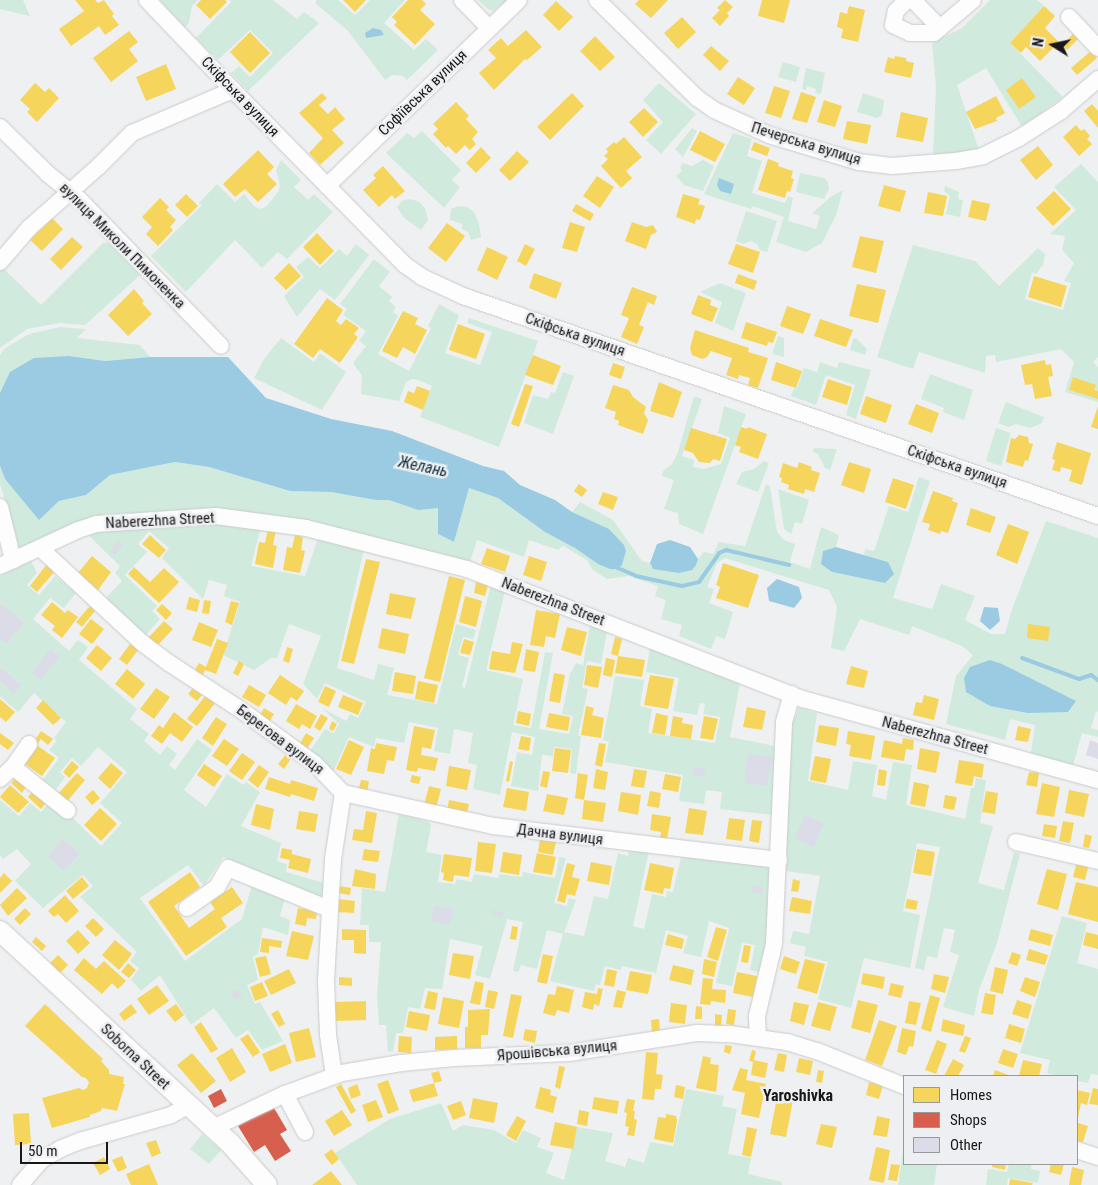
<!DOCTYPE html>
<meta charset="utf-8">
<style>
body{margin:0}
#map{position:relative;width:1098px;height:1185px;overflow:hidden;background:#eff0f1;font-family:"Roboto Condensed",sans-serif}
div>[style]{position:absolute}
.green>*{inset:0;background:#d0ebdd}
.water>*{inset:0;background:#9acbe2}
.homes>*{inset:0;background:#f6d55c}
.shops>*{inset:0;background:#d6604d}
.stream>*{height:4px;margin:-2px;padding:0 2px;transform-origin:2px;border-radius:2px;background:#9acbe2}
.building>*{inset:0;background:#dcdce8}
.roads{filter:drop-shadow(0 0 1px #cacacc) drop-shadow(0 0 1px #cacacc)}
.minor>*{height:16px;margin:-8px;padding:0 8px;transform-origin:8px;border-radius:8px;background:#fdfdfd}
.major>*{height:20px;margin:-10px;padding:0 10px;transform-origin:10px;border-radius:10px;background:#fdfdfd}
span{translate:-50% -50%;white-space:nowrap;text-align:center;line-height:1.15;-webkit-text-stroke:5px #eeeff2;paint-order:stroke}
.street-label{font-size:15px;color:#181819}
.water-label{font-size:16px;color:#0e303e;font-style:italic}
.neighbourhood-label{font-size:16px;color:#181819;font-weight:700}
.legend{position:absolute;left:903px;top:1075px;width:175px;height:90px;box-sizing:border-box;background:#eeeff2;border:1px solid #98999b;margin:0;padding:6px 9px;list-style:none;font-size:15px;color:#181819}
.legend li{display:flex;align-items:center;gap:10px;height:25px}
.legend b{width:25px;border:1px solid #98999b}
.north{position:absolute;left:1028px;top:20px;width:50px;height:50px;-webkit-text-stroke:4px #eeeff2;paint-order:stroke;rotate:280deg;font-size:14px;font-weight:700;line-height:20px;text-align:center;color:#181819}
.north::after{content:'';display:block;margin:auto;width:18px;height:22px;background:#181819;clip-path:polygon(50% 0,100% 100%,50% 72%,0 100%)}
.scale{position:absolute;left:20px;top:1142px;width:88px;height:22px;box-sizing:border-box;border:2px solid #181819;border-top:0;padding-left:6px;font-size:15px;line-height:18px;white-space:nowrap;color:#181819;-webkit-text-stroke:4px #eeeff2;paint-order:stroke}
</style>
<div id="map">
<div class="green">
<i style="clip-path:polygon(0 0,23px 0,30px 16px,0 9px)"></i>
<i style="clip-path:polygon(160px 0,198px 0,192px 6px,189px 23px,185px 28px)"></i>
<i style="clip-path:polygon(230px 0,273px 0,297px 19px,304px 12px,319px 23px,248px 91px,231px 73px,239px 66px,250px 77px,273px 53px,250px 30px,218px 60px,196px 38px,231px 2px)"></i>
<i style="clip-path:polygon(317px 0,338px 0,355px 15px,370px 0,405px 0,384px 23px,414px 50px,426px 39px,438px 50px,407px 80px,403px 76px,392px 75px,385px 80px,348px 31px,315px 3px)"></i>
<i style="clip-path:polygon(478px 0,507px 0,493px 11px,488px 9px)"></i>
<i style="clip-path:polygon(990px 0,1037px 0,1044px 6px,1010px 43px,1063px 97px,1022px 127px,986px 68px,957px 85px,979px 150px,933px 155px,936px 86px,932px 43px,962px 28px)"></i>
<i style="clip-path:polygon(783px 62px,800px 67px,796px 82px,778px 77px)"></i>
<i style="clip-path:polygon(806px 68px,825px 73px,821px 94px,815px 93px,816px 89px,807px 86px,806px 90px,802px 89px)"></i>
<i style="clip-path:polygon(659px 83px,696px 114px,661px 154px,646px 140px,663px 122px,643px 100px)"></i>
<i style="clip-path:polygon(863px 93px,884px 100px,882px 115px,877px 118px,857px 112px)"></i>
<i style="clip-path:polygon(692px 128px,697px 131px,683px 157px,675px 149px)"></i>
<i style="clip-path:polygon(422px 131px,461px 170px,452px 180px,460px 187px,444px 208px,386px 153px,407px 133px,414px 138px)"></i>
<i style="clip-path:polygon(733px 133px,752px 139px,747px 156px,762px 161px,752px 193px,785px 203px,788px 196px,793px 198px,788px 221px,816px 229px,820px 216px,812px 213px,832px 196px,843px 190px,836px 215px,822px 243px,806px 252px,776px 242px,784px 217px,753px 206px,751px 209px,704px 194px)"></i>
<i style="clip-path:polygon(281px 160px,301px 180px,294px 187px,308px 200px,314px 194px,333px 212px,287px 259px,278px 252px,262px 268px,235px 240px,186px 292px,151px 256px,202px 205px,199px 203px,217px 184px,235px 202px,244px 194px,255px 207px,261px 209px,267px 206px,278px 192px,280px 185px,276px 170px)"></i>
<i style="clip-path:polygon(703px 160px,714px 166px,703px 191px,684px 185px,676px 176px,682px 171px,680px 167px,683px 163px,692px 166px)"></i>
<i style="clip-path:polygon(1081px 164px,1098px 182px,1098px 357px,1093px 362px,1098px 367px,1098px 402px,1065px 392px,1074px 362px,1061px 349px,996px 362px,995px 355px,986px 356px,985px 373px,919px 352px,913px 369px,877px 357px,913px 245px,975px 261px,999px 286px,1038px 248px,1045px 254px,1043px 265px,1036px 274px,1032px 272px,1025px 299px,1063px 310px,1071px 283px,1064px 281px,1074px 263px,1062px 250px,1065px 236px,1050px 234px,1076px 210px,1054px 187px)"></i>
<i style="clip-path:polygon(800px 173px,824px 178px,828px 182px,829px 189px,824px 199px,796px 192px)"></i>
<i style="clip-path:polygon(945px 186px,959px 192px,958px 199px,963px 200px,960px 217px,946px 214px,950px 196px,944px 191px)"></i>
<i style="clip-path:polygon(408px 199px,418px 201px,425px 208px,428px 220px,421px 230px,404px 218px,397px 207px,402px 201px)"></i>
<i style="clip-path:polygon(458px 206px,467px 207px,474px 212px,479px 224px,481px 237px,471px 240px,468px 232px,462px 229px,462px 224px,450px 220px,451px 209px)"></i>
<i style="clip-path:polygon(746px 211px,777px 221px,767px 252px,760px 250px,757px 244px,752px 241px,743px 244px,736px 241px)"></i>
<i style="clip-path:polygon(103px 243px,111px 243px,141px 273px,139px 276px,85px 325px,59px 323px,27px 329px,0 348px,0 265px,41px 305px)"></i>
<i style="clip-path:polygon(356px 244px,369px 255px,335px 300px,320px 289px,297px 317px,284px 296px,304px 277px,296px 267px,308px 257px,320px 268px,339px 249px,347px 256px)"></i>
<i style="clip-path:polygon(374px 259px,390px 272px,379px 286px,392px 297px,389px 301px,396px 307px,393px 312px,398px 316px,378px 354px,409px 371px,431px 328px,428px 326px,439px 304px,459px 315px,445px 353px,480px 365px,492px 332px,467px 323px,469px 318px,538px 341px,499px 447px,420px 417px,432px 386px,418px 380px,412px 379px,406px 382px,399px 401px,361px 394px,362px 376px,353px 363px,366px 346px,359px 341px,366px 331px,343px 315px,347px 309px,340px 304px)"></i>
<i style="clip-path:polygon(720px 283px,746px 293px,733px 331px,715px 323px,722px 302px,700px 292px)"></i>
<i style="clip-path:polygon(60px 327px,86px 329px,77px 338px,140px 345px,150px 357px,105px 361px,69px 356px,0 393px,0 355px,4px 349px,29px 334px)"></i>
<i style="clip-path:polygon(778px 336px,784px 338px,784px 357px,772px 354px)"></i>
<i style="clip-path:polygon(281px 338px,314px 362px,320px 353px,346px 372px,322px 410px,254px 378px,264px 359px)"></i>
<i style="clip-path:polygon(856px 338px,867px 349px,865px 355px,850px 350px,853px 339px)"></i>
<i style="clip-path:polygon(820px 362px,837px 368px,839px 362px,871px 370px,856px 419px,846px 415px,855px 385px,826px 375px,816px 405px,791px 396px,794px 388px,797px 388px,804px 368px,817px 372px)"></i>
<i style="clip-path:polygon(563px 372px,574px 376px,553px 434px,524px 423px,533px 395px,548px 399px,551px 392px,555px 393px)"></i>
<i style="clip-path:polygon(930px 374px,973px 390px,964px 420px,943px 412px,944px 408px,921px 399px)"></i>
<i style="clip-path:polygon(694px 396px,702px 399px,682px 456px,694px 460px,693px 467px,704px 469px,721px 464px,730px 438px,718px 433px,724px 406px,746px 414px,703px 534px,679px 524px,678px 513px,664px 509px,674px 480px,662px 476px,663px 471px,672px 464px,678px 452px)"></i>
<i style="clip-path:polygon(1006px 402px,1044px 417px,1042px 423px,1030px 428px,1016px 424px,1009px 427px,998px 423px)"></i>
<i style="clip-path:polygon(996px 428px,1011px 433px,1001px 466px,986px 461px)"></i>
<i style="clip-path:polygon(814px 448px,837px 449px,830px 470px,825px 468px,818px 454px,813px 452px)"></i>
<i style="clip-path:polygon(764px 461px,769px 463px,758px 492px,736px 484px,742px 472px,754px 469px)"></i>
<i style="clip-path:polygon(175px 462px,209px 467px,290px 491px,331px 492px,376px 500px,389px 500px,418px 510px,438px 508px,438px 534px,454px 542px,469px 488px,498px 498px,545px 532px,576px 548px,598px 564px,617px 569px,622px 565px,626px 551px,609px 529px,572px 512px,580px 502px,613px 520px,642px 561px,650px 563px,653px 569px,696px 565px,698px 559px,704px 552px,713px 554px,719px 542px,745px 546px,766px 484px,770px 486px,777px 532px,784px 540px,795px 544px,790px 562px,810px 569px,821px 527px,839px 535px,836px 547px,823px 551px,832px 572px,885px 583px,888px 562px,864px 555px,865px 549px,874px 551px,889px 506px,908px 512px,919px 477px,930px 481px,893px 598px,932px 609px,941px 584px,975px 596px,965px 620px,991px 634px,1005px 634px,1011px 612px,1046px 521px,1098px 538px,1098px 712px,1096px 711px,1091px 728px,1098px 730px,1098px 737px,1082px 733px,1072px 769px,1030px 759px,1035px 725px,1010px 719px,1005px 740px,946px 724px,956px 676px,973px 655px,962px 646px,912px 626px,909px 635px,860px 619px,844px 651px,831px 648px,837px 607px,829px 590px,725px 558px,717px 563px,707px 587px,714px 589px,709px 603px,733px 612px,725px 639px,716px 636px,711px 649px,679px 636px,682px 625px,661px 619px,666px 600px,655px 596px,658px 586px,629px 576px,607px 579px,593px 570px,587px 560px,563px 546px,558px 550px,529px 540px,524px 557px,477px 540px,469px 565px,307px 524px,161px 515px,20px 550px,0 484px,0 466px,5px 479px,39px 519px,59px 501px,86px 495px,110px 475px)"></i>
<i style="clip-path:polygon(778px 489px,809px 500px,802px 524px,795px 522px,791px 534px,784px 529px)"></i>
<i style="clip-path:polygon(215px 521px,261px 527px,251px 566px,305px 576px,318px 538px,364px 549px,337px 668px,374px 680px,378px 664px,394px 668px,387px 695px,437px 704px,456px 624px,476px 630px,473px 639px,463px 637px,458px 655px,469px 658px,462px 687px,465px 688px,491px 585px,505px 591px,486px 670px,523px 679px,513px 725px,531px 728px,545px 652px,553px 653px,539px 729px,569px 734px,573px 716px,562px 714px,570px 674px,576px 663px,583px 665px,590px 625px,607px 631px,601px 664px,587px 661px,582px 688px,588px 689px,578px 736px,581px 736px,576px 774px,570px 773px,572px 749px,554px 747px,553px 756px,542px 755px,538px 791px,511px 786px,517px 752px,532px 755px,535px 737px,512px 732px,500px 795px,473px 789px,477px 765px,468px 763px,473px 733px,454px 729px,450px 754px,434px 751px,438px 728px,409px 722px,404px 743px,376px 738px,374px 747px,349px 737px,333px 772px,308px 754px,325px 729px,334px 733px,339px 724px,322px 708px,346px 721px,350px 714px,358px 718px,366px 702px,325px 683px,317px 699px,303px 684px,321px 636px,289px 624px,277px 658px,271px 658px,254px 670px,223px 655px,240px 602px,224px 596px,227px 585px,209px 580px,203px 599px,162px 558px,169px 548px,149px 531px,138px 544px,147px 552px,125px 575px,157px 606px,152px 611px,160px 619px,143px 638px,102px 602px,122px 581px,115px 573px,120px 566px,85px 532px)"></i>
<i style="clip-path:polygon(31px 561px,37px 573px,27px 585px,39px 595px,55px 576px,76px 593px,64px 608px,50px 598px,33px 619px,69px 651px,78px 640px,88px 647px,79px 660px,137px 709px,130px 719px,149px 734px,144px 741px,160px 755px,167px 746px,177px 754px,169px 765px,175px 770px,197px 739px,212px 750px,184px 790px,206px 807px,227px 774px,243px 785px,246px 782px,260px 792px,241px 826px,281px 843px,277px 861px,287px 864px,286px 872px,324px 883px,322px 897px,223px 857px,204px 886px,188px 865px,140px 898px,185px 961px,242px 919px,252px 885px,285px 898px,280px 916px,290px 920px,288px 935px,263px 927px,258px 954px,253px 957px,258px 980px,247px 985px,255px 1004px,260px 1002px,283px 1041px,262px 1050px,248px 1030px,236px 1038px,214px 1008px,191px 1025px,160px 975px,141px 991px,131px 980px,139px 968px,130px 961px,137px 952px,80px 897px,93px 886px,83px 875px,43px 908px,15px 881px,31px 864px,17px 849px,3px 859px,0 855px,0 800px,19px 816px,30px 803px,41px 812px,50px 802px,72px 817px,101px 846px,122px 823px,100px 803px,127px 772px,98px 747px,81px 766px,72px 758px,60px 772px,65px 777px,56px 789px,43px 780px,59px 758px,49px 750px,57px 741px,54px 738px,66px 722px,34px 693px,18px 712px,0 696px,0 576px)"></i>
<i style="clip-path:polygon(650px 648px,740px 683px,730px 737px,775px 746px,774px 815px,720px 809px,722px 792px,706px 790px,704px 804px,679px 801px,683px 775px,605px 762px,609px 742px,603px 740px,615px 676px,644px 680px,640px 706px,652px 709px,648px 733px,715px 743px,720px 717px,703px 714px,705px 704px,700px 703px,697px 715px,673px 711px,679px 678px,646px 672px)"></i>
<i style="clip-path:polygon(799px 708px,817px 713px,808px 781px,848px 790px,853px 761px,877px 765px,872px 796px,886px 800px,893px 762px,912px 765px,906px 805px,965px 819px,971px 788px,974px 788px,976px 778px,986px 780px,980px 823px,993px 826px,978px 883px,1004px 890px,1014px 852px,1020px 854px,997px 943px,979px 990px,974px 1016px,943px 1007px,959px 955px,950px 952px,955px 930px,944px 928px,937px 958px,927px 956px,924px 970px,915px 968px,940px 847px,917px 843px,903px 911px,920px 915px,910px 968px,864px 958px,851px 1008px,818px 999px,828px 962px,804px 956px,806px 947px,790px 943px,793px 931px,809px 934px,820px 876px,786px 871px,791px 726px)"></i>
<i style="clip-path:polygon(399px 814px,429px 822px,431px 826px,426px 852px,442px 855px,438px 882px,455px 884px,457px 879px,472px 882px,474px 874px,498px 878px,499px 874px,522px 877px,523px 872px,555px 878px,559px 857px,566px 858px,554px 903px,567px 906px,569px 898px,576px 900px,564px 932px,584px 936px,594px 896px,608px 899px,618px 853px,628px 856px,629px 848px,649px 851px,633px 926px,644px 929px,652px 894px,666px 897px,667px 891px,673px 892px,681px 857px,773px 865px,768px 948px,762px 973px,750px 970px,755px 945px,742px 943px,732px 986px,716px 983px,729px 928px,709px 921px,701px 957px,683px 953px,688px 936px,666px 930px,656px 973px,622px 966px,621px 970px,605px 966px,600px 985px,596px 984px,594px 991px,585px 989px,550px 981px,563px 934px,547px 930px,537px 969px,521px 965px,518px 972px,513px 971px,523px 922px,507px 919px,490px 979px,475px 975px,483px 946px,450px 939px,442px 989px,425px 988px,420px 1009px,408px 1007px,403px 1033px,396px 1033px,393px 1051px,388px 1052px,386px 1025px,379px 1025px,377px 996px,381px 942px,369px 942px,369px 925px,360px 925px,362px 888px,385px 892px)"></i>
<i style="clip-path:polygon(1062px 916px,1087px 923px,1077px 963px,1098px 969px,1098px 1075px,1091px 1074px,1088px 1083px,1077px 1081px,1077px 1076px,1059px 1076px,1047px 1073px,1050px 1060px,1020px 1053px)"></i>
<i style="clip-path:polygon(686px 1089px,724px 1096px,722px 1106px,737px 1109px,728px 1154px,751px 1158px,748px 1174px,782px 1182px,782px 1185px,357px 1185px,335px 1153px,390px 1119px,441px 1103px,453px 1131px,463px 1125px,494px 1130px,516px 1143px,523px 1130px,541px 1138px,537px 1147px,554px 1153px,546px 1173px,564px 1180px,577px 1127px,613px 1133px,605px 1161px,625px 1167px,628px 1158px,644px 1163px,650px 1142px,673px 1146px)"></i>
<i style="clip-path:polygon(202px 1134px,221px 1150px,209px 1164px,190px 1149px)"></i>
<i style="clip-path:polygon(904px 1145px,904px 1164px,937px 1164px,934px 1185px,898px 1185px)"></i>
<i style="clip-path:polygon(1009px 1164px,1031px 1164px,1031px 1169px,1040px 1171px,1038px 1183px,1008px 1178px,1007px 1185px,986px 1185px,988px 1169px,1007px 1172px)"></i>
</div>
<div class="water">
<i style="clip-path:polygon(373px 28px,381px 30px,384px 35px,366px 38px,365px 33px)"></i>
<i style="clip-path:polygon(719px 178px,734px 184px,731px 194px,720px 191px,717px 185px)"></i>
<i style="clip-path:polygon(69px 356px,105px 361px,150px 357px,228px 357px,266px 398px,331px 419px,392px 431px,483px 466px,504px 471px,520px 485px,555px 500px,572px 512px,609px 529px,624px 545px,626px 551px,622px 565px,617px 569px,610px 569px,598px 564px,575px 548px,545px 532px,498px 498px,469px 488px,454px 542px,438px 534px,438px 508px,418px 510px,389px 500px,376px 500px,331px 492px,290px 491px,209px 467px,175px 462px,110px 475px,86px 495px,59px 501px,39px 520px,5px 479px,0 466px,0 393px,10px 372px,34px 358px)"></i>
<i style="clip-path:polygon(670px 540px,690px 547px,698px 559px,696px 565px,692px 570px,679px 573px,653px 569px,650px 563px,657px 544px)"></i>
<i style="clip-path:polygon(836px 547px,888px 562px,894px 574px,885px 583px,832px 572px,821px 564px,823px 551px)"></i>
<i style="clip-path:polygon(777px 579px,799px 587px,802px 598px,794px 608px,769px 601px,767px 588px)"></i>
<i style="clip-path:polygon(984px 607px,998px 608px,1000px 621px,990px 630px,980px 621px)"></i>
<i style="clip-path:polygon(990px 660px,1002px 664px,1076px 701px,1068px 712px,1028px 713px,990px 706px,966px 692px,964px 678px,970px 667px)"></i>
</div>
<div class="homes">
<i style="clip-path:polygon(75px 0,95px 0,98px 3px,104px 0,114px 14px,112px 16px,119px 25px,105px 35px,99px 26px,71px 46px,59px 29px,84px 11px)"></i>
<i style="clip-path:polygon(201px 0,225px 0,227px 2px,210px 19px,196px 5px)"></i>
<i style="clip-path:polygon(343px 0,366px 0,355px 12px)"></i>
<i style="clip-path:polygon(408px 0,422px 0,426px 4px,420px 10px,435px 24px,415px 45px,394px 25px,397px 22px,392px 17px)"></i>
<i style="clip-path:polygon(639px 0,668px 0,651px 18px,635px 4px)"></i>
<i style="clip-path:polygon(725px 0,733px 7px,727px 13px,729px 16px,720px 26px,712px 18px,720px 10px,717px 8px)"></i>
<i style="clip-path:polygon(762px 0,790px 0,784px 23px,758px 16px)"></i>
<i style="clip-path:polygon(556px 1px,573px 17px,559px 31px,543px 15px)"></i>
<i style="clip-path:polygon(849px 6px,865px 10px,858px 42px,841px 38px,843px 29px,837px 27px,840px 12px,847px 14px)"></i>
<i style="clip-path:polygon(1044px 6px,1055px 16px,1045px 28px,1059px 42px,1040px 61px,1026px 47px,1021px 53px,1010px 43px)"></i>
<i style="clip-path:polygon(682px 17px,696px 32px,678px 49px,664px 33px)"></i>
<i style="clip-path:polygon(526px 30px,542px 47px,527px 60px,525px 59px,494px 90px,479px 73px,496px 58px,488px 50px,501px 38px,508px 46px)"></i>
<i style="clip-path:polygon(129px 31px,138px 42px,129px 49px,138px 61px,111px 82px,93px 58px)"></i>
<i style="clip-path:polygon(250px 32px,270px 53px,250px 73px,230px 52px)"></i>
<i style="clip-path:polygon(1073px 34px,1078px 39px,1067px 50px,1062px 45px)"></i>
<i style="clip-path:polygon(595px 36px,615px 57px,600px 71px,580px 51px)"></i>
<i style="clip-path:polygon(711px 46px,729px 61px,720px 71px,703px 55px)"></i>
<i style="clip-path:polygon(1091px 51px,1097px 58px,1077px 75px,1071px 68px)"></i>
<i style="clip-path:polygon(895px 56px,906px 58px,906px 61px,914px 63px,911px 78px,884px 72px,888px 57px,894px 59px)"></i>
<i style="clip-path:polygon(166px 64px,176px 89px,146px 101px,136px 77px)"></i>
<i style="clip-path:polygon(738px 77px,755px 88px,744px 105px,727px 94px)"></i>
<i style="clip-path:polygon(1022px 78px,1036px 97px,1019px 109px,1006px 90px)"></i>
<i style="clip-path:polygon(35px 83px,45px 92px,49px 88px,59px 98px,37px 122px,27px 112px,30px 109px,20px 100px)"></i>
<i style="clip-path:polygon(774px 86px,790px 91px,781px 118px,765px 113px)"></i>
<i style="clip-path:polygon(801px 92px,816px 97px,807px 123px,792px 119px)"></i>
<i style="clip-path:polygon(322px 93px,327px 98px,319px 105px,328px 114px,335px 107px,345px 119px,332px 130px,344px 143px,320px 165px,309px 153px,323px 138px,299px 113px)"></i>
<i style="clip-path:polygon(572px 93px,584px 106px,550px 140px,537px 127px)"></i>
<i style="clip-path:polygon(996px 96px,1005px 113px,996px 118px,997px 121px,975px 129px,966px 112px)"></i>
<i style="clip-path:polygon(824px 100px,842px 106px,835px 127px,817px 122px)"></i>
<i style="clip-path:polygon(456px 102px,469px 116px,466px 119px,478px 132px,472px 139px,476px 144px,470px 150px,465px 145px,456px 154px,448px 146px,446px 148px,433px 134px,438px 129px,433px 124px)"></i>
<i style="clip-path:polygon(1092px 104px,1098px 111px,1098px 128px,1084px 111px)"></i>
<i style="clip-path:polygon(644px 108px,658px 122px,643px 137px,629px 122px)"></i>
<i style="clip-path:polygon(901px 112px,928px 118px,923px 142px,896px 137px)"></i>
<i style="clip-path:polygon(847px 121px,871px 125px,867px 144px,843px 139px)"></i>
<i style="clip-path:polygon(1076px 125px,1081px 131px,1084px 129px,1090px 136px,1087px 139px,1092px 144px,1079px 156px,1063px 137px)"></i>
<i style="clip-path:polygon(700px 131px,725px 144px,715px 162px,690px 150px)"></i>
<i style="clip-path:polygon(624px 137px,642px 157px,626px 171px,632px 178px,621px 188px,601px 166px,608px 159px,604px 156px,608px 152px,606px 149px,614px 142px,616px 144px)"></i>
<i style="clip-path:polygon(754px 142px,770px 148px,767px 156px,751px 150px)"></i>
<i style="clip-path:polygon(1038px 146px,1053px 165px,1036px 180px,1020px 160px)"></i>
<i style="clip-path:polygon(481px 147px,491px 158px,476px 173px,466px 163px)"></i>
<i style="clip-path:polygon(258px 150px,274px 167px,267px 174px,277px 184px,258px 202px,245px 189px,235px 197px,223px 184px)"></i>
<i style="clip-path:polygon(517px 151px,529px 162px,510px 181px,499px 170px)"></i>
<i style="clip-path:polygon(768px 159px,779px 163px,778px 166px,793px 171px,791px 178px,794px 179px,790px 192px,787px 191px,785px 198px,758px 190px)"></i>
<i style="clip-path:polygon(383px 166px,405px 191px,395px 199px,392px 195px,379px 207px,363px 190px,376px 178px,373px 175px)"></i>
<i style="clip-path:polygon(597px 176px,614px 187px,600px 208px,583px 196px)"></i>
<i style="clip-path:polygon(884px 185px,906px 191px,900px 212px,878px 206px)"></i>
<i style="clip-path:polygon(1054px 191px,1071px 209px,1053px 226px,1036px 208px)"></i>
<i style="clip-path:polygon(928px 192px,947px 196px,943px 216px,924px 213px)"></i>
<i style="clip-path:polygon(186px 194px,198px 206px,187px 217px,175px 205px)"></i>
<i style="clip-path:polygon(683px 194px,700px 199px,698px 204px,705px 206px,700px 220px,696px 219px,695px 224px,676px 217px)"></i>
<i style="clip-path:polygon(160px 198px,169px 207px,166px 210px,176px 220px,170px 227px,173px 230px,158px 246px,146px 234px,152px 227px,142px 217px)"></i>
<i style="clip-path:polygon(972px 200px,990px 204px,986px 221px,968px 217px)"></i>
<i style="clip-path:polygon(576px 204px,594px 214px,590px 221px,572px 211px)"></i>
<i style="clip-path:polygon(52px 218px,63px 229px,42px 251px,30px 240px)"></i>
<i style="clip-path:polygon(570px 222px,585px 227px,577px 252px,562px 248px)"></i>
<i style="clip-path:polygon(632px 222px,646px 227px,653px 225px,657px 232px,651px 235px,646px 249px,625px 241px)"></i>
<i style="clip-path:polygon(447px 223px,465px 236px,446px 262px,428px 248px)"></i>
<i style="clip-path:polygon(317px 233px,334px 251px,320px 265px,303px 247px)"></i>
<i style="clip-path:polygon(860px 236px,884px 241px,876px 273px,852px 267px)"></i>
<i style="clip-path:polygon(72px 237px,83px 247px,61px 270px,50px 259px)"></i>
<i style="clip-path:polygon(525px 244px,535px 249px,526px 266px,517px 261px)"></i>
<i style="clip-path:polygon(736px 244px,760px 252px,753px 273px,728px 264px)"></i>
<i style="clip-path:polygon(487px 247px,508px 257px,497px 280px,477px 270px)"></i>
<i style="clip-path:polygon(289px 263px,301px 276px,286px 290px,274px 278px)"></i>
<i style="clip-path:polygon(534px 273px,562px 283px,556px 299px,529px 288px)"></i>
<i style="clip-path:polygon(738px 274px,757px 281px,754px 290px,735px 283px)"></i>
<i style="clip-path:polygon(1034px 276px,1067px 286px,1061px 307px,1028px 297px)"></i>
<i style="clip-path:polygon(857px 284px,886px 290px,878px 323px,849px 316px)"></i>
<i style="clip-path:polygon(632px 287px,657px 296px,654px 305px,648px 302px,639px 325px,644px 327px,637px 344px,621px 337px,629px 318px,621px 315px)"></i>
<i style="clip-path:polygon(134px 289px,144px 301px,142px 303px,152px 314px,128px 336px,108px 315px)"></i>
<i style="clip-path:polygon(698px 295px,711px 300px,710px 305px,718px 308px,712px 322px,691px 314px)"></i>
<i style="clip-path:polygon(327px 298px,343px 310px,336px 321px,341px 325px,346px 319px,359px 328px,354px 334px,358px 337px,340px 363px,320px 349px,313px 358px,294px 344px)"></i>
<i style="clip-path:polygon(787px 306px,811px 314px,803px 334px,780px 326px)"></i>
<i style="clip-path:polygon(403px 311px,418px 318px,415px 324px,427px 330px,415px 354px,403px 347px,397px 358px,382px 351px)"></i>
<i style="clip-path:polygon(820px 319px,853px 330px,846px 347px,814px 336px)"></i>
<i style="clip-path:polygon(746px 322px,777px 332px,773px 343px,768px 342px,767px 346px,741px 338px)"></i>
<i style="clip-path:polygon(458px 324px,485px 334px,476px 359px,449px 350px)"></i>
<i style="clip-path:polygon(695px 330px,749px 348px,748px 352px,768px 358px,758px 388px,748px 385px,750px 378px,739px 375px,738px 379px,726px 375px,732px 358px,711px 351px,707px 357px,702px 359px,692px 355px,690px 348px)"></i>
<i style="clip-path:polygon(533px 355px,561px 366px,553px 385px,525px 375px)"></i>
<i style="clip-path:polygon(1045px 360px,1046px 365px,1051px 364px,1053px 376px,1048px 377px,1052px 396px,1035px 399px,1032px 384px,1025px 385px,1021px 365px)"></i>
<i style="clip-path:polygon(776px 362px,802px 371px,796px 388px,771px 380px)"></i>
<i style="clip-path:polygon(613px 363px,625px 367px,621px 379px,609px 375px)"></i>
<i style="clip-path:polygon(1073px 377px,1096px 385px,1094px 390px,1098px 391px,1098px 399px,1069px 390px)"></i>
<i style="clip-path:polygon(828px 379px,852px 387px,847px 405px,822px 397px)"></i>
<i style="clip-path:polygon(659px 382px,682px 392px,673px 418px,650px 411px)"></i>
<i style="clip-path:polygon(525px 384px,533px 386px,519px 427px,511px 424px)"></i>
<i style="clip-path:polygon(613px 385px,629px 390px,633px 397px,646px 407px,644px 413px,648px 420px,643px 434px,618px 425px,619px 421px,614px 419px,616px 412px,605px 408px)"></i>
<i style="clip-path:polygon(417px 386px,430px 391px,423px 410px,404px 402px,408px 391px,414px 393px)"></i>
<i style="clip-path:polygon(866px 396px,892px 405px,886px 423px,860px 414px)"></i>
<i style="clip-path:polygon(916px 404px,939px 413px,932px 433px,908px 424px)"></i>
<i style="clip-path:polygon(1098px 406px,1098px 429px,1091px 427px)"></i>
<i style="clip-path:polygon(741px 427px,747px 429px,748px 427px,767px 434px,758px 459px,739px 452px,741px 447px,735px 445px)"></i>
<i style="clip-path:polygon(691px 428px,727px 439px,720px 461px,713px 459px,710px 463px,699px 462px,693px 453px,684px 450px)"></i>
<i style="clip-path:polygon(1019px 435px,1028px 437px,1029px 443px,1033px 444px,1028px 461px,1025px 460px,1023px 467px,1006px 462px,1011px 438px,1015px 439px)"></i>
<i style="clip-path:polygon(1057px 442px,1091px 453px,1082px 485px,1069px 481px,1072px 470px,1061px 467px,1060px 472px,1052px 470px,1055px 460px,1052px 459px)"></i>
<i style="clip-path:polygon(799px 462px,812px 467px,811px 470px,820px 473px,814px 492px,805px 489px,804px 494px,788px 489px,789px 485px,781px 482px,782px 478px,779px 477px,783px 463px,797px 468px)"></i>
<i style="clip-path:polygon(849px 462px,871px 469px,864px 493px,841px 485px)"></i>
<i style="clip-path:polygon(893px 478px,914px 485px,906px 509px,885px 502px)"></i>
<i style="clip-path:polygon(579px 484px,587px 490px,582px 497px,574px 491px)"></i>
<i style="clip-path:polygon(933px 491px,953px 498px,952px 501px,958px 503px,948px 533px,941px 531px,940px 534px,928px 530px,930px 524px,922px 522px)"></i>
<i style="clip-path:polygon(603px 492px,618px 497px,613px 510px,598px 504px)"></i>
<i style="clip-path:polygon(971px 508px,996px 517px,990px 533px,966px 525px)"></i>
<i style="clip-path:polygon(1008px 524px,1029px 532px,1017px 564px,996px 555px)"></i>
<i style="clip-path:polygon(268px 529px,276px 530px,273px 545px,277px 546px,273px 568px,255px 564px,259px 542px,265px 543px)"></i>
<i style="clip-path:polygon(150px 535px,166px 550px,159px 558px,142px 544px)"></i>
<i style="clip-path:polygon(295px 535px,303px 537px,301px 550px,305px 551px,300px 573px,283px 570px,287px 547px,292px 548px)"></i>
<i style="clip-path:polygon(487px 548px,510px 556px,505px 572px,481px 564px)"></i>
<i style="clip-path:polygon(92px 556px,111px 572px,98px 590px,78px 573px)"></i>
<i style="clip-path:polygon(529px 556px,547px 562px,541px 581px,523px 575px)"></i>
<i style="clip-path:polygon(366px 559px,380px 562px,354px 664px,341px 661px)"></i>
<i style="clip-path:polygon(723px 563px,759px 575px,748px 608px,716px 598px,720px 587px,716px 585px)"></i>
<i style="clip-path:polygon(47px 564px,55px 571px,37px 592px,30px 586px)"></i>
<i style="clip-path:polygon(134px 567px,150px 582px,164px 568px,179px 582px,159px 603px,128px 574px)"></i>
<i style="clip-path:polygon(449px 576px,465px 580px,440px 682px,424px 678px)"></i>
<i style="clip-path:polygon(476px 582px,488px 585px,485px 596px,474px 593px)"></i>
<i style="clip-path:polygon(390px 593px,416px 598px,411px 619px,386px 614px)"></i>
<i style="clip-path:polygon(465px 596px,482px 601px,476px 627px,459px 622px)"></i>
<i style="clip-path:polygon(189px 597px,200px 600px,197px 612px,186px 609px)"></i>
<i style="clip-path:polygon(204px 600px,211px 601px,209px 614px,202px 613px)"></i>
<i style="clip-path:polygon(231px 601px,239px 603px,232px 625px,225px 622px)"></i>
<i style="clip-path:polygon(52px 602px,65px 613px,68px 610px,78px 617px,62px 638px,52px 630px,55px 626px,41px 615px)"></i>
<i style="clip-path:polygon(162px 604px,172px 613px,166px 620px,156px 610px)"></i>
<i style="clip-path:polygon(90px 606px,95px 611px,82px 627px,76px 622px)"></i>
<i style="clip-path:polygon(536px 610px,560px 614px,555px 638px,546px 636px,544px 647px,530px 645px)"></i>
<i style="clip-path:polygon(91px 619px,104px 629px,92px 644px,79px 634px)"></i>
<i style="clip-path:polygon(164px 621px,173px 629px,156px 647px,147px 639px)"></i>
<i style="clip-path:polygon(199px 622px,218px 630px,211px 647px,192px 640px)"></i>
<i style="clip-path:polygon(1028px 624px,1050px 627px,1048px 641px,1027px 638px)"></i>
<i style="clip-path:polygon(567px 627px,587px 632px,581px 656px,561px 650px)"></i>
<i style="clip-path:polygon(382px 628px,409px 634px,405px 654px,378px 648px)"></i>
<i style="clip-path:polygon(615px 637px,622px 639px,618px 656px,611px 654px)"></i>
<i style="clip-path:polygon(217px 639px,228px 643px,216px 674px,205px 670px,201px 678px,193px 673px,199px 663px,206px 667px)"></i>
<i style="clip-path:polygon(464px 639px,474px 642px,470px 655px,460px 653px)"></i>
<i style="clip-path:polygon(512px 642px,523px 644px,515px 673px,489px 669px,492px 651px,510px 654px)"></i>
<i style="clip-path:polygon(130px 644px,138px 650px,127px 665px,119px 659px)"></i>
<i style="clip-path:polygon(97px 645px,112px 658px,101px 671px,86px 658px)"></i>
<i style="clip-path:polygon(287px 647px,293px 649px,289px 663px,283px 661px)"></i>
<i style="clip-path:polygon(526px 649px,539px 652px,535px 672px,523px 670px)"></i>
<i style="clip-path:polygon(618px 656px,645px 660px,642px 677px,615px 673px)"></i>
<i style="clip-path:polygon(606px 658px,615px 660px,612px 677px,603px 675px)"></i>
<i style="clip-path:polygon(239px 661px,244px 664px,238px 676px,233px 673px)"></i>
<i style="clip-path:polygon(587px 665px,602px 667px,598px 688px,584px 685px)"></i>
<i style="clip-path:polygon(851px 666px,868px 671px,864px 688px,846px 684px)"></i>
<i style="clip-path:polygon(127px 669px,145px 684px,133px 699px,115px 684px)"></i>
<i style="clip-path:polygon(395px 672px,416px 676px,413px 694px,392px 691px)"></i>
<i style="clip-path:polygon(554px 673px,565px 675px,560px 703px,549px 701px)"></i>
<i style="clip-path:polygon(280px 675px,304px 691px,297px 701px,291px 697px,286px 705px,268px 693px)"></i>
<i style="clip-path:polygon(650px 675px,674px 679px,668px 709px,644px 705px)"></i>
<i style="clip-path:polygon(418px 681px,438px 685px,434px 703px,415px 699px)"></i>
<i style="clip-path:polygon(249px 685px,266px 695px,259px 707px,242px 697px)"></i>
<i style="clip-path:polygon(325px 686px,336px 691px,329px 707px,318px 702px)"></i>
<i style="clip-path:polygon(156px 688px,170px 697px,154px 719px,140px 709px)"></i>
<i style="clip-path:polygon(193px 688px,202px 695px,197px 701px,188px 694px)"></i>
<i style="clip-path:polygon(206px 695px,215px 703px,197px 726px,187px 719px)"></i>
<i style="clip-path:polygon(343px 695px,363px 703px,358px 715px,338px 707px)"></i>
<i style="clip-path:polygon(924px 695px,939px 699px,934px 720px,913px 715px,916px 702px,922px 703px)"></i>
<i style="clip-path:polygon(0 699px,15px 712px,6px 722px,0 717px)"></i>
<i style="clip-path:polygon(43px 700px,61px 718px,53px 725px,36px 708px)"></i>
<i style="clip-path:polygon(296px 704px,317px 716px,310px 729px,302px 724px,299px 729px,286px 721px)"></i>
<i style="clip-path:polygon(586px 706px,594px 708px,592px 715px,604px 718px,601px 738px,581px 735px)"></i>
<i style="clip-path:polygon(747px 707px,766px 711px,762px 730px,743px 727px)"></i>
<i style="clip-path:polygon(264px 708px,274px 714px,269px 722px,259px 717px)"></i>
<i style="clip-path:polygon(518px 711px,531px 714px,529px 726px,516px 723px)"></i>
<i style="clip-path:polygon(174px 712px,193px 727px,182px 742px,170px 733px,162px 744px,151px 736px,159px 725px,163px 728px)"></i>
<i style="clip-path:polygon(549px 713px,570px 717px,568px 731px,546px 727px)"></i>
<i style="clip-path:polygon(656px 713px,668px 716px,665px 735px,652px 733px)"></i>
<i style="clip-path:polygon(321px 714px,328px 718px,320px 731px,314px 727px)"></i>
<i style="clip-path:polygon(673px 716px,683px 718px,682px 723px,693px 725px,691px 739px,670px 736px)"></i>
<i style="clip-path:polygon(704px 716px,718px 719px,713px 740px,700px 738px)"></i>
<i style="clip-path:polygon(216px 717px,227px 724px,213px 746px,202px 738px)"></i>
<i style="clip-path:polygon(332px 721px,337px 724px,333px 731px,329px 729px)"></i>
<i style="clip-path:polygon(819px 725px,839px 728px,836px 746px,816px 742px)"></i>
<i style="clip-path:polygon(414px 726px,435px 730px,431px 749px,422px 747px,421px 755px,438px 758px,435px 771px,418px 768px,417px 772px,406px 770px)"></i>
<i style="clip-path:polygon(1018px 726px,1031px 729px,1028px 742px,1015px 740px)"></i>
<i style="clip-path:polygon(41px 731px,53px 739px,48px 745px,41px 739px,36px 746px,33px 743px)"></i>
<i style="clip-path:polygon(848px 731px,875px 736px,871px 760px,849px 756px,851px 745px,846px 744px)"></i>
<i style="clip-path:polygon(0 733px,14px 743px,8px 750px,0 744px)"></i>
<i style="clip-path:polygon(306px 733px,314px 738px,306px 750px,299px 745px)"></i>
<i style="clip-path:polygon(521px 736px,531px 738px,529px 751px,518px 749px)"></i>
<i style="clip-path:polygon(903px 738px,914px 740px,913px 750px,906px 749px,904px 761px,881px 757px,884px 740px,902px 744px)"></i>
<i style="clip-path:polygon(224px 739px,239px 749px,227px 766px,212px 756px)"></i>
<i style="clip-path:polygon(349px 740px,364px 747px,351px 775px,336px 769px)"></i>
<i style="clip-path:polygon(376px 743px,397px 747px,394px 761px,387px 760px,384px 774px,367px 771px,371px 748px,375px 749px)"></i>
<i style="clip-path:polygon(599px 743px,606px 744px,602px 767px,595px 765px)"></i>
<i style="clip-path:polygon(38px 746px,55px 758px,42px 776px,25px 764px)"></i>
<i style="clip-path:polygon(555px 748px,571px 750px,568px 773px,552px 771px)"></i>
<i style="clip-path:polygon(920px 748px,940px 752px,936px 773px,917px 769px)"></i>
<i style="clip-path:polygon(242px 753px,255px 762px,242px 780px,229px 771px)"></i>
<i style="clip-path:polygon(287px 753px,292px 757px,284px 769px,278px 764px)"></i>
<i style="clip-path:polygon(815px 756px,831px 759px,826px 783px,810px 780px)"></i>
<i style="clip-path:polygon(959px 760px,984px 764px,982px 778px,974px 776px,972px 786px,955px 783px)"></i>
<i style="clip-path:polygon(72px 761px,79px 767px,69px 778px,63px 772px)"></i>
<i style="clip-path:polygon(510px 761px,513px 762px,509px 782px,506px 781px)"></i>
<i style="clip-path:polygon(111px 763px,123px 773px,110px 789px,98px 778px)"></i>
<i style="clip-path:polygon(204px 764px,222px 776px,214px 787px,197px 775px)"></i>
<i style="clip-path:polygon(259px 765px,269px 772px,258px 788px,248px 780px)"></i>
<i style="clip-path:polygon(449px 766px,471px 770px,467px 790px,446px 786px)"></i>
<i style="clip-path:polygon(596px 769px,608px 772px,605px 790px,593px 788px)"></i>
<i style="clip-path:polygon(634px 769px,647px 771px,644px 788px,631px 786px)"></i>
<i style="clip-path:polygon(879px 769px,887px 771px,885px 786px,877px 785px)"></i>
<i style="clip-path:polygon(543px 771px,550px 772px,547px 788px,540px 786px)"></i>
<i style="clip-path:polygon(1029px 772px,1039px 773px,1037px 787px,1026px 785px)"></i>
<i style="clip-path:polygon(77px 773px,85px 780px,65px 804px,56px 796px)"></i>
<i style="clip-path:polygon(578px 773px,588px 775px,584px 800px,606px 803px,603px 822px,582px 819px,584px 800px,575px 798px)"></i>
<i style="clip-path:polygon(665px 774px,681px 777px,678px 792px,662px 789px)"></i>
<i style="clip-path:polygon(412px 775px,421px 777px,419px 784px,410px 782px)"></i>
<i style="clip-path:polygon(269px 777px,290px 784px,291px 780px,318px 788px,314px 801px,291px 794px,290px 797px,265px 789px)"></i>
<i style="clip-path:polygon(16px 778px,26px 787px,22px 793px,11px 783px)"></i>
<i style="clip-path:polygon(361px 780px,369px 781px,367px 794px,358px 792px)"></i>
<i style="clip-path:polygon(914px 782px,929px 785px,925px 807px,910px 804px)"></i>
<i style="clip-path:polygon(1042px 783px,1060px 787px,1054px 817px,1036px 814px)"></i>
<i style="clip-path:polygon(10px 785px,29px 802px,18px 813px,0 797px)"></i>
<i style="clip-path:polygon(429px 786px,441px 789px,436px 808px,424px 805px)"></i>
<i style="clip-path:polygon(507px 788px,529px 792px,526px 811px,503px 807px)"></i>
<i style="clip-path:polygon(93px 790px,100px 798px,92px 805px,85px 797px)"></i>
<i style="clip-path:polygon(1069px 790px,1089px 794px,1084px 817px,1065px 813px)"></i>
<i style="clip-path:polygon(33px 791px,46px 803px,41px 809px,28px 797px)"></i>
<i style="clip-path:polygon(650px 791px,661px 793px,659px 808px,647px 806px)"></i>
<i style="clip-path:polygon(986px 791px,998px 793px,995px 814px,982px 812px)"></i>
<i style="clip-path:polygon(621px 792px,641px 795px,638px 815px,618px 811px)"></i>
<i style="clip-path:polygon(547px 794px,568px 798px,564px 815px,543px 811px)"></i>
<i style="clip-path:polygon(945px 795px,957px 797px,954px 810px,943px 808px)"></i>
<i style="clip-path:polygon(449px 800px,469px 804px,467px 814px,447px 810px)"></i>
<i style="clip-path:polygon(256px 804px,274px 809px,270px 830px,251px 825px)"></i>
<i style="clip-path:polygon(100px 808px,117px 824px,101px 841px,84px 825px)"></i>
<i style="clip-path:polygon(689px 808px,707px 811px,703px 835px,685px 833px)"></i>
<i style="clip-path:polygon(299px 811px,318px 814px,315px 832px,296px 829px)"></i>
<i style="clip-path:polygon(366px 811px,377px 813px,372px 843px,352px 840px,354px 829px,363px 830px)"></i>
<i style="clip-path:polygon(652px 814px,671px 817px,667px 839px,660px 838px,661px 832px,650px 830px)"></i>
<i style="clip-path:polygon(729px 818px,745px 820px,742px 841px,726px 839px)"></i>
<i style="clip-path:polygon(752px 820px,762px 821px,759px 843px,749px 841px)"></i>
<i style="clip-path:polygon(1063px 821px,1074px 823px,1070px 843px,1059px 841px)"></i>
<i style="clip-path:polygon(1044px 824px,1057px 826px,1055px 838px,1042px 836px)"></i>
<i style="clip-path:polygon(1085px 834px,1092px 836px,1089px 848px,1083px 847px)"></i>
<i style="clip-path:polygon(540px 840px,556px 842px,553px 855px,538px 852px)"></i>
<i style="clip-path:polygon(478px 842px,496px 844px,492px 873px,475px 871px)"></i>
<i style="clip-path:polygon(282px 848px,292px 850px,292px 854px,311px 859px,308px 873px,288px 868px,290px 860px,280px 858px)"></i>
<i style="clip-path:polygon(364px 849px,380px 851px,378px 862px,362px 860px)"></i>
<i style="clip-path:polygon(917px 849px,935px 852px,931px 876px,913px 873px)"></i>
<i style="clip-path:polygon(503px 852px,522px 855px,519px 875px,500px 872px)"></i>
<i style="clip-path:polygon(537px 853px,556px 857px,552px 875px,533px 872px)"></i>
<i style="clip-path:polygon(444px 854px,472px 858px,469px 877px,454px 875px,453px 882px,443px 880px,444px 873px,441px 872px)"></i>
<i style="clip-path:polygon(1077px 861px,1089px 864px,1085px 880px,1073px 877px)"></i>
<i style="clip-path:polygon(591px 862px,612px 866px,609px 885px,587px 881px)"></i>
<i style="clip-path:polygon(567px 863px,575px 865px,572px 877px,580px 879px,575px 896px,567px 894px,565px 903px,557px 901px)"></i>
<i style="clip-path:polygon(650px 863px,674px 868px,670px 889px,664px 888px,663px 894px,644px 890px)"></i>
<i style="clip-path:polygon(355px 869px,376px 874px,375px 889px,352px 886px)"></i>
<i style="clip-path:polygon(1047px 869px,1067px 874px,1058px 910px,1037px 904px)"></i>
<i style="clip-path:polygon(190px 872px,200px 887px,174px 906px,189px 928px,215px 909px,210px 902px,232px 887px,243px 903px,221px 918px,227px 927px,186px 956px,148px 902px)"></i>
<i style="clip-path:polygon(4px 873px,12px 881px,0 893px,0 878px)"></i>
<i style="clip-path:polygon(82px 877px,89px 886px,73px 899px,66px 891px)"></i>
<i style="clip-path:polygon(793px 879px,800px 881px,798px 892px,791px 891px)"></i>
<i style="clip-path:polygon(1076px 882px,1098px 887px,1098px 922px,1068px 914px)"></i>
<i style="clip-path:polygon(340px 886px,351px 888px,350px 895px,338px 893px)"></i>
<i style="clip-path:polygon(17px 888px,27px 898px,8px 916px,0 905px)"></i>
<i style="clip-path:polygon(65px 895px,79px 911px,66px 923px,58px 914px,54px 917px,48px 911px)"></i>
<i style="clip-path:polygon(792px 897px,812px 901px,810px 914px,789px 911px)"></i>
<i style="clip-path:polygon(338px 899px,355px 901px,354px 913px,337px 912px)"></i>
<i style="clip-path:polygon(907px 899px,918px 901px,916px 910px,905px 908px)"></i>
<i style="clip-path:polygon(25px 908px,31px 914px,20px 925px,14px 919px)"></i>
<i style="clip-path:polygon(298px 908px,317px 911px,316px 919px,307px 918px,306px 926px,295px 924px)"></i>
<i style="clip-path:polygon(93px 918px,104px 929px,96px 937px,85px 926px)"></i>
<i style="clip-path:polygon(512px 926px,518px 927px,516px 940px,510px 939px)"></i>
<i style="clip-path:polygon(716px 927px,727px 930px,718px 961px,707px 957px)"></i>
<i style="clip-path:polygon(342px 929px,366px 930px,366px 954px,354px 953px,354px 940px,342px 940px)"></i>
<i style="clip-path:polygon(1031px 929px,1053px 935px,1050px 946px,1028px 940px)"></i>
<i style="clip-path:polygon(78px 930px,90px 943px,78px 954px,66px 941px)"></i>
<i style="clip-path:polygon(292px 931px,314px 936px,308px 960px,286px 956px)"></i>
<i style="clip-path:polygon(1086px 932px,1098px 935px,1098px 949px,1083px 945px)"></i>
<i style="clip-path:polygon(668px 934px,684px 939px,682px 949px,665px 945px)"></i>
<i style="clip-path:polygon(36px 937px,46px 946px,42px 951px,32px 942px)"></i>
<i style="clip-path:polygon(262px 938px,282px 941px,281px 948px,269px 946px,269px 953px,260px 952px)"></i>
<i style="clip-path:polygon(115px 940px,132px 954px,119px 970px,102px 955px)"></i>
<i style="clip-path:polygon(744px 945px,751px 946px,748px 963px,741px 962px)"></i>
<i style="clip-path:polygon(1029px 949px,1048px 955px,1045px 965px,1026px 960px)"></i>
<i style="clip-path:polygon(1012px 952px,1021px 955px,1017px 966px,1008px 963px)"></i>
<i style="clip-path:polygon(453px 953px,474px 956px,470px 979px,449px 975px)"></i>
<i style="clip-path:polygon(543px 954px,553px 956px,547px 984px,537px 982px)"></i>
<i style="clip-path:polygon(58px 955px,68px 965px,60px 973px,50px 963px)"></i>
<i style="clip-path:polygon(266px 956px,271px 974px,260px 977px,255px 958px)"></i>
<i style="clip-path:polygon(784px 956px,800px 962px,796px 974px,780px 969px)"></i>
<i style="clip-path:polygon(84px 958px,96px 969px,104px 961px,126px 981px,118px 989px,112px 983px,102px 994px,74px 970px)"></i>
<i style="clip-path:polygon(704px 959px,717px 962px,714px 977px,702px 974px)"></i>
<i style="clip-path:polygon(805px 959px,825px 964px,817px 994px,797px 988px)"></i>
<i style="clip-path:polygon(128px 963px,136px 970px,129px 978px,121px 972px)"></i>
<i style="clip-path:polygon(673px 965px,694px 970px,691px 985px,669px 980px)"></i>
<i style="clip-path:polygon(995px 967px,1008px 970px,1003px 994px,990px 991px)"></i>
<i style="clip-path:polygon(289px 969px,296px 983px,271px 995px,264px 981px)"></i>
<i style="clip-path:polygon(607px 969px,617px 971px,614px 987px,604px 985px)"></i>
<i style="clip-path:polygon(630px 971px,652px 975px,648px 994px,626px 990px)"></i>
<i style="clip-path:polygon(737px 972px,757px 976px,753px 997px,733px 993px)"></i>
<i style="clip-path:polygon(863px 973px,885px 977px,883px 989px,861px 984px)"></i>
<i style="clip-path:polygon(934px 974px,949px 977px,945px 993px,931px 989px)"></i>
<i style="clip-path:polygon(339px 977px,352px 978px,352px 986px,339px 985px)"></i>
<i style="clip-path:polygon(1025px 977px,1040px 982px,1035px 997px,1020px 991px)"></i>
<i style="clip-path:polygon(703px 978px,713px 979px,712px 989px,726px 990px,725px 1003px,711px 1001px,710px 1005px,700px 1004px)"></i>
<i style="clip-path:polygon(475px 981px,484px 983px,480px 1005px,470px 1003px)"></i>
<i style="clip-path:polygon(262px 982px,268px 996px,255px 1001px,250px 987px)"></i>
<i style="clip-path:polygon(891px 983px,904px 986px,901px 998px,888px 995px)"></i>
<i style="clip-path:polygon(157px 985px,169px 1001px,149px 1015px,137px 999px)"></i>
<i style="clip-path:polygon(557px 986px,574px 990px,569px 1013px,557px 1010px,555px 1016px,543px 1013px,548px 994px,555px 995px)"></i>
<i style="clip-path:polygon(598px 988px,603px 989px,599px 1006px,594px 1004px,593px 1010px,582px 1007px,585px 992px,597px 994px)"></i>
<i style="clip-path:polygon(488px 990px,498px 992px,494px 1009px,485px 1007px)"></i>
<i style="clip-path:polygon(617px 990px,626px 992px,622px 1008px,613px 1007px)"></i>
<i style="clip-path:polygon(428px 991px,438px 993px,435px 1010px,424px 1008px)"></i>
<i style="clip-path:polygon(985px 993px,996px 995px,993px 1015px,981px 1013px)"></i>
<i style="clip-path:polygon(511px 994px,522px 996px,513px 1038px,503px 1036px)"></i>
<i style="clip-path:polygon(930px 995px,940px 998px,931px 1032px,921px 1029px)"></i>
<i style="clip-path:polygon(443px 997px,464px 1001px,459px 1028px,438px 1024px)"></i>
<i style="clip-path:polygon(858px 1000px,878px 1005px,870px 1033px,851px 1028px)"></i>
<i style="clip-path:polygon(1017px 1000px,1032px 1005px,1028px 1019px,1012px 1014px)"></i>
<i style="clip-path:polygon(366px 1001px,366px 1020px,336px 1021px,335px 1002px)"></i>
<i style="clip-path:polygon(909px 1001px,921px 1003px,916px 1025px,905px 1023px)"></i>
<i style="clip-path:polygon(794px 1002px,809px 1005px,804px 1025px,790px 1021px)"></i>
<i style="clip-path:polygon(818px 1002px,837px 1007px,830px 1031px,811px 1026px)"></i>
<i style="clip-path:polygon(671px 1003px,687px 1005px,685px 1024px,669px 1022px)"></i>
<i style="clip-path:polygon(45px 1004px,103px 1059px,101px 1061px,109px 1070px,109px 1074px,124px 1077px,123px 1084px,125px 1084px,117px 1111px,102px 1108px,101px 1111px,90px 1115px,90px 1117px,52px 1128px,42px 1098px,79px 1088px,83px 1090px,87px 1088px,89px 1082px,86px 1078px,82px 1077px,25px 1026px)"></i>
<i style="clip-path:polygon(131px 1004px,137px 1012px,124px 1021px,119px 1014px)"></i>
<i style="clip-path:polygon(176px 1004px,184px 1015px,175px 1022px,166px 1011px)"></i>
<i style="clip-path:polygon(696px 1006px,702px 1007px,702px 1019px,695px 1019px)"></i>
<i style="clip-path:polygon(490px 1009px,488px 1035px,481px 1035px,481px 1048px,465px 1048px,465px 1027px,468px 1027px,468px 1010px)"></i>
<i style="clip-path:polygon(728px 1009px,736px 1010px,734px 1025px,726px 1024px)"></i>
<i style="clip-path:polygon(278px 1010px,285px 1024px,279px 1027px,271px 1014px)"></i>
<i style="clip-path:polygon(409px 1011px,430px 1015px,427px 1031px,406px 1027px)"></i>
<i style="clip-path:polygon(715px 1014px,722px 1015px,721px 1026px,715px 1026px)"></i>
<i style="clip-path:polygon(659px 1019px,660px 1031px,652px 1032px,651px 1020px)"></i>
<i style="clip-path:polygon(943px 1019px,965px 1025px,963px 1036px,941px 1031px)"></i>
<i style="clip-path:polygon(879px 1020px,897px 1026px,882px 1066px,865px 1060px)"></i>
<i style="clip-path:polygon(201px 1022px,218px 1049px,211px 1053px,194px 1027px)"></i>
<i style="clip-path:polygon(1009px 1024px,1025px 1029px,1021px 1043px,1005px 1038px)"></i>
<i style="clip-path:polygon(309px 1028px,316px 1057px,296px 1062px,289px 1033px)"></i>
<i style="clip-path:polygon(902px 1028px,916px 1031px,913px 1047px,909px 1046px,906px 1055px,897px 1052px)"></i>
<i style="clip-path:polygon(525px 1029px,537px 1031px,535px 1043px,523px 1040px)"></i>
<i style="clip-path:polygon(248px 1034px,260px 1052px,253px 1057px,240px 1039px)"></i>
<i style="clip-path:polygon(399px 1036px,412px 1037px,411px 1053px,398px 1052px)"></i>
<i style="clip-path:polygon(457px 1036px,457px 1049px,435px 1050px,435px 1037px)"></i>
<i style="clip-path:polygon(965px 1036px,971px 1038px,965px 1053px,959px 1051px)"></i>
<i style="clip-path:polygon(937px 1040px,947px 1044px,936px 1074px,925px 1070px)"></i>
<i style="clip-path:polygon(285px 1044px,292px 1063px,270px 1072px,262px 1054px)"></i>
<i style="clip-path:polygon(725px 1045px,732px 1046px,730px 1054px,724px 1052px)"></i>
<i style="clip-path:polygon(232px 1048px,246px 1072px,230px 1082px,216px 1058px)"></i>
<i style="clip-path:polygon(1003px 1049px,1018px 1054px,1013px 1068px,998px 1063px)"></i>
<i style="clip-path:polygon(752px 1050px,756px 1051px,754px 1060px,768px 1063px,765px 1078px,751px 1075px,753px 1062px,749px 1061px)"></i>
<i style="clip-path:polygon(646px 1052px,658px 1053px,656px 1074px,663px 1075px,661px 1089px,655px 1089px,654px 1100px,642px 1099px)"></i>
<i style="clip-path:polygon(192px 1053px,216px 1081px,201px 1093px,177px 1065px)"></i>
<i style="clip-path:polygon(778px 1053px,787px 1055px,784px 1072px,774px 1070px)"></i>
<i style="clip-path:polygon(703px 1056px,711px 1058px,710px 1064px,719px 1065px,716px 1092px,696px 1088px)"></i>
<i style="clip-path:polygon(799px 1058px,813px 1061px,810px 1075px,796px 1072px)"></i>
<i style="clip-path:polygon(953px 1059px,964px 1065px,958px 1076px,944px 1076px)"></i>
<i style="clip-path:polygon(1023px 1060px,1042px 1064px,1039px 1076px,1019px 1076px)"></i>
<i style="clip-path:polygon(559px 1066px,565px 1067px,560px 1089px,555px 1087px)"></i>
<i style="clip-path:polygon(740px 1068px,748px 1070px,746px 1080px,766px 1084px,759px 1118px,741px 1114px,745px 1093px,732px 1090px)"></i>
<i style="clip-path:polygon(818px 1070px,824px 1071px,822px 1083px,816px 1082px)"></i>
<i style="clip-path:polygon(995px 1070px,1011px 1076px,993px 1076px)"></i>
<i style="clip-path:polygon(439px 1071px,442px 1081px,434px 1083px,431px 1073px)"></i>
<i style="clip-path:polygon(388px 1080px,399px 1110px,388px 1114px,377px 1084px)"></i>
<i style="clip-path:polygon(869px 1082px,883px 1085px,879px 1099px,866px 1095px)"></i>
<i style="clip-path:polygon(434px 1083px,438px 1096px,413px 1102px,409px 1090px)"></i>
<i style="clip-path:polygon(341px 1084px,356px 1111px,351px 1114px,336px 1087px)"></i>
<i style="clip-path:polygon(357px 1084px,361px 1095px,351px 1099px,348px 1088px)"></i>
<i style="clip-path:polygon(676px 1085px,685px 1087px,683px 1099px,674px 1097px)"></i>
<i style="clip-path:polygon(540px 1087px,551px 1090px,550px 1095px,557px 1097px,553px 1113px,535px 1108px)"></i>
<i style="clip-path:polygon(1093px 1088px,1098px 1089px,1098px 1105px,1089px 1104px)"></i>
<i style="clip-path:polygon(1077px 1090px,1090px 1093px,1087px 1105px,1081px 1103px,1078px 1118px)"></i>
<i style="clip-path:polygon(594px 1097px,619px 1101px,617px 1114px,592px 1109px)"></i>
<i style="clip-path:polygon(777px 1097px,793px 1100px,786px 1137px,770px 1134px)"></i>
<i style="clip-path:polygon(473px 1098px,498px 1103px,494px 1123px,469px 1118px)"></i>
<i style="clip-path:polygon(627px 1099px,635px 1100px,633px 1111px,635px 1111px,634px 1119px,637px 1120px,634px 1136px,627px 1135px,629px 1127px,625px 1126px,627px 1113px,624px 1112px)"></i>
<i style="clip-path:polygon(376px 1100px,383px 1117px,368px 1122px,362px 1105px)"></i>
<i style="clip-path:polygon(461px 1101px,466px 1115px,453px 1120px,447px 1106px)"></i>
<i style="clip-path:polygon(342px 1110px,352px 1125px,334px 1136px,325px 1121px)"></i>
<i style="clip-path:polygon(579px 1110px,589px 1112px,587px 1126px,577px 1124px)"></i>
<i style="clip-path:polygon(29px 1113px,31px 1144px,15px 1145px,13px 1114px)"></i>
<i style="clip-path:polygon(666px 1114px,676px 1116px,677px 1121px,673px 1143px,654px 1139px,658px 1117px,666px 1118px)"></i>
<i style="clip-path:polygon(517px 1116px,526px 1121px,516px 1141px,506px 1135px)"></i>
<i style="clip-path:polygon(877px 1116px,890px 1119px,887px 1137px,873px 1135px)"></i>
<i style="clip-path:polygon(555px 1122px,577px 1127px,573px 1149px,550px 1145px)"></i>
<i style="clip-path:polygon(1078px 1123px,1088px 1126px,1083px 1142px,1077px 1141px)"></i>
<i style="clip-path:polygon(821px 1124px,837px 1127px,832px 1148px,816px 1144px)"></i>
<i style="clip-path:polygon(747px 1127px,757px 1129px,751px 1157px,742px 1155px)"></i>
<i style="clip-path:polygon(156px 1140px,161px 1153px,152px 1157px,146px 1143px)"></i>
<i style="clip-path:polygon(876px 1147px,890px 1150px,884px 1183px,869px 1180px)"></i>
<i style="clip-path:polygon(332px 1149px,339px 1159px,332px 1165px,324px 1155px)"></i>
<i style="clip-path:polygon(122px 1156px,127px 1168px,118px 1172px,112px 1160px)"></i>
<i style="clip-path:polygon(104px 1157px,110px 1169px,100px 1175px,93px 1163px)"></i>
<i style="clip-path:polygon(149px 1164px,158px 1185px,131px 1185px,126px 1174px)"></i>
<i style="clip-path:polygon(891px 1164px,900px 1165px,897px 1181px,888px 1180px)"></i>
<i style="clip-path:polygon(992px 1164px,1006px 1164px,1005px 1170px,992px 1167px)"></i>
<i style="clip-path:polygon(1051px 1164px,1064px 1164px,1061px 1175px,1049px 1172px)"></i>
<i style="clip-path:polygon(1072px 1167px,1084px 1170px,1081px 1185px,1069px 1185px)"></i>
<i style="clip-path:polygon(331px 1171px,342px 1185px,312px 1185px)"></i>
<i style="clip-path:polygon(1010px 1179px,1033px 1183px,1032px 1185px,1009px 1185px)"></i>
</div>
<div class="shops">
<i style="clip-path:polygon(221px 1089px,227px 1101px,214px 1108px,208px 1096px)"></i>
<i style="clip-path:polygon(274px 1108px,287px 1130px,280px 1134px,291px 1151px,275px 1161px,265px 1145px,254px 1152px,238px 1126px,266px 1110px,267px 1112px)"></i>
</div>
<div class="stream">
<i style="left:613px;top:566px;width:25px;rotate:23deg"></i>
<i style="left:636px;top:576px;width:47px;rotate:12.3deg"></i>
<i style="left:682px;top:586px;width:17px;rotate:-13deg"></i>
<i style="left:699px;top:582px;width:35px;rotate:-55deg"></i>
<i style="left:719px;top:553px;width:8px;rotate:-23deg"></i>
<i style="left:726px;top:550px;width:65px;rotate:13.4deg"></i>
<i style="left:1022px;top:658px;width:61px;rotate:20.2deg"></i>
<i style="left:1079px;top:679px;width:13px;rotate:-18deg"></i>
<i style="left:1091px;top:675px;width:9px;rotate:36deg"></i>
</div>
<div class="building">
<i style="clip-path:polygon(118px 541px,123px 545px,115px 555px,110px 551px)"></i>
<i style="clip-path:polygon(2px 604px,24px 623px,6px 644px,0 639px,0 607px)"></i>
<i style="clip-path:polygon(50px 649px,60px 656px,41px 680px,32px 673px)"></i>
<i style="clip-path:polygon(2px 668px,21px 685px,14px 694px,0 681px,0 671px)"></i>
<i style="clip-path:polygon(1090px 740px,1098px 743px,1098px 759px,1086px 755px)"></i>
<i style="clip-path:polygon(748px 754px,772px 757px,767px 786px,744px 783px)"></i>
<i style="clip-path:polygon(694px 767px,706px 769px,704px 777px,693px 775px)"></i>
<i style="clip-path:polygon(805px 815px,824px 823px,814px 847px,795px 839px)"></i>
<i style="clip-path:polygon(63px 839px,80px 854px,64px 871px,48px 856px)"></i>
<i style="clip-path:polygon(752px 885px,763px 887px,762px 894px,751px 892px)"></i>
<i style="clip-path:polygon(434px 906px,453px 909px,450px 925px,431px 921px)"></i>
<i style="clip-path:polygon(493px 910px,503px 912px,503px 916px,493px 915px)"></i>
<i style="clip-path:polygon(238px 989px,242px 996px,234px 1000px,231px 993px)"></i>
</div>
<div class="roads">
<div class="minor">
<i style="left:147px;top:0;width:124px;rotate:46.3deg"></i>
<i style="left:233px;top:90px;width:245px;rotate:45.5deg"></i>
<i style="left:405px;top:265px;width:21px;rotate:35deg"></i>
<i style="left:422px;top:277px;width:45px;rotate:24.9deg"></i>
<i style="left:463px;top:296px;width:672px;rotate:19.11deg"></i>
<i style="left:462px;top:0;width:39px;rotate:46deg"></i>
<i style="left:597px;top:0;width:140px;rotate:44.4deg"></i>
<i style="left:697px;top:98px;width:21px;rotate:35deg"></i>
<i style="left:714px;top:110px;width:60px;rotate:24.4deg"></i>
<i style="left:769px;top:135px;width:94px;rotate:16.7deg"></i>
<i style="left:859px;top:162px;width:32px;rotate:7deg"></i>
<i style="left:891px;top:166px;width:65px;rotate:-4.4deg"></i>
<i style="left:956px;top:161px;width:27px;rotate:-10deg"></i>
<i style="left:983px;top:156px;width:40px;rotate:-26.6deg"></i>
<i style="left:1019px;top:138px;width:50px;rotate:-32.7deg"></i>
<i style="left:1061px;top:111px;width:49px;rotate:-40.9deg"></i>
<i style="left:907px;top:0;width:16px;rotate:135deg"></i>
<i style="left:896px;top:11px;width:14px;rotate:102deg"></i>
<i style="left:893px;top:25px;width:19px;rotate:25deg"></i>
<i style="left:910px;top:33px;width:24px"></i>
<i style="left:934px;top:33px;width:51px;rotate:-40.2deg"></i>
<i style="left:913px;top:0;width:39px;rotate:46deg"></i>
<i style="left:1069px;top:17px;width:42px;rotate:46.9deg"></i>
<i style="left:0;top:127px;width:67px;rotate:44.4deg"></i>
<i style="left:48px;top:174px;width:40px;rotate:39deg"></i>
<i style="left:79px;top:199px;width:204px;rotate:46deg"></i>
<i style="left:327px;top:186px;width:267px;rotate:-44.1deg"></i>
<i style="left:0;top:262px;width:45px;rotate:-49.5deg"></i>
<i style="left:29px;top:228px;width:94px;rotate:-41.5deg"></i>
<i style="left:99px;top:166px;width:47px;rotate:-45deg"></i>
<i style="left:132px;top:133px;width:110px;rotate:-23.1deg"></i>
<i style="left:0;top:507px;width:55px;rotate:76.2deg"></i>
<i style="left:40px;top:548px;width:138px;rotate:42.9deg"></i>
<i style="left:141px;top:642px;width:35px;rotate:37deg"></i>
<i style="left:169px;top:663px;width:86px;rotate:33.1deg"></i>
<i style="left:241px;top:710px;width:92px;rotate:36.1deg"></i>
<i style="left:315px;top:764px;width:40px;rotate:46deg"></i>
<i style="left:343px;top:793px;width:67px;rotate:98.6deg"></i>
<i style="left:333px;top:859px;width:123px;rotate:93.3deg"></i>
<i style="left:326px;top:982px;width:53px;rotate:87.8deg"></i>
<i style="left:328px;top:1035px;width:40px;rotate:81.5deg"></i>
<i style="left:0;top:566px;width:86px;rotate:-24.8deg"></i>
<i style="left:78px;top:530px;width:19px;rotate:-18deg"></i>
<i style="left:96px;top:524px;width:120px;rotate:-3.8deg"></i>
<i style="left:216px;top:516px;width:91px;rotate:7.6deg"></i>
<i style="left:306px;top:528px;width:166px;rotate:14.3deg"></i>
<i style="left:467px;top:569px;width:360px;rotate:21.2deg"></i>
<i style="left:803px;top:699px;width:306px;rotate:15.4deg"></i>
<i style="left:13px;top:767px;width:70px;rotate:38.7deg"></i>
<i style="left:0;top:779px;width:18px;rotate:-43deg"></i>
<i style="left:13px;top:767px;width:28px;rotate:-55deg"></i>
<i style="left:343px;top:793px;width:154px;rotate:12.4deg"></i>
<i style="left:493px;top:826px;width:288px;rotate:6.8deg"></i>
<i style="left:1016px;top:842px;width:84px;rotate:13deg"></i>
<i style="left:187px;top:908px;width:37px;rotate:-35deg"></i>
<i style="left:217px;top:887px;width:22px;rotate:-60deg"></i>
<i style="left:228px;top:868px;width:109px;rotate:22.1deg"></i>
<i style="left:758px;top:1037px;width:21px;rotate:-93deg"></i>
<i style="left:757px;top:1016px;width:74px;rotate:-76.7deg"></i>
<i style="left:774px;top:944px;width:222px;rotate:-87.4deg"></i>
<i style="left:784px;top:722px;width:29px;rotate:-74deg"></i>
<i style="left:285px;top:1094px;width:43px;rotate:62.2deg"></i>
<i style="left:213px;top:1128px;width:80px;rotate:-25.3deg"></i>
<i style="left:285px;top:1094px;width:61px;rotate:-20.2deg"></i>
<i style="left:342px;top:1073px;width:60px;rotate:-9.6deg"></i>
<i style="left:401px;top:1063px;width:53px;rotate:-5.4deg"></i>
<i style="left:454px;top:1058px;width:115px;rotate:-2.5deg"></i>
<i style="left:569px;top:1053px;width:130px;rotate:-8.9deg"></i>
<i style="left:697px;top:1033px;width:33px;rotate:2deg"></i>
<i style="left:730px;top:1034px;width:58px;rotate:8deg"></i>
<i style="left:787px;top:1042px;width:31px;rotate:17deg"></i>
<i style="left:817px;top:1051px;width:94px;rotate:21.9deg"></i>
<i style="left:1077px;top:1150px;width:22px;rotate:18deg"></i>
<i style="left:20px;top:1185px;width:35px;rotate:-49deg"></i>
<i style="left:43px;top:1159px;width:20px;rotate:-30deg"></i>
<i style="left:60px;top:1149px;width:22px;rotate:-22deg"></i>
<i style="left:80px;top:1141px;width:95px;rotate:-15.9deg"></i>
<i style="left:171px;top:1115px;width:18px;rotate:-29deg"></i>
</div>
<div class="major">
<i style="left:0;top:931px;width:311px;rotate:42.7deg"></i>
<i style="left:229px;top:1142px;width:57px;rotate:48.5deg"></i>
</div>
</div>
<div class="street-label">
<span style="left:423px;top:93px;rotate:-44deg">Софіївська вулиця</span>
<span style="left:240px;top:97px;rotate:46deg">Скіфська вулиця</span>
<span style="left:806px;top:144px;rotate:17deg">Печерська вулиця</span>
<span style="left:122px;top:246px;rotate:45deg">вулиця Миколи Пимоненка</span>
<span style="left:575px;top:335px;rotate:19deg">Скіфська вулиця</span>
<span style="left:957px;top:467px;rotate:19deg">Скіфська вулиця</span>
<span style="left:160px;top:521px;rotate:-3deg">Naberezhna Street</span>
<span style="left:553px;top:602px;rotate:21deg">Naberezhna Street</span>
<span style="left:935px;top:736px;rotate:15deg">Naberezhna Street</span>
<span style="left:280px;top:740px;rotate:37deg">Берегова вулиця</span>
<span style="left:560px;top:835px;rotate:7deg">Дачна вулиця</span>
<span style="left:557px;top:1051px;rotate:-5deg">Ярошівська вулиця</span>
<span style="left:135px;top:1057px;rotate:43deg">Soborna Street</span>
</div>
<div class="water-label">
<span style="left:423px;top:467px;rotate:12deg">Желань</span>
</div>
<div class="neighbourhood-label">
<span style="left:798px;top:1096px">Yaroshivka</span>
</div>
<ul class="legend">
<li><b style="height:14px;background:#f6d55c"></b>Homes</li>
<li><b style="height:14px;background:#d6604d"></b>Shops</li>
<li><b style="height:14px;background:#dcdce8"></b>Other</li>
</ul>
<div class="north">N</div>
<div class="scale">50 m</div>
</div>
